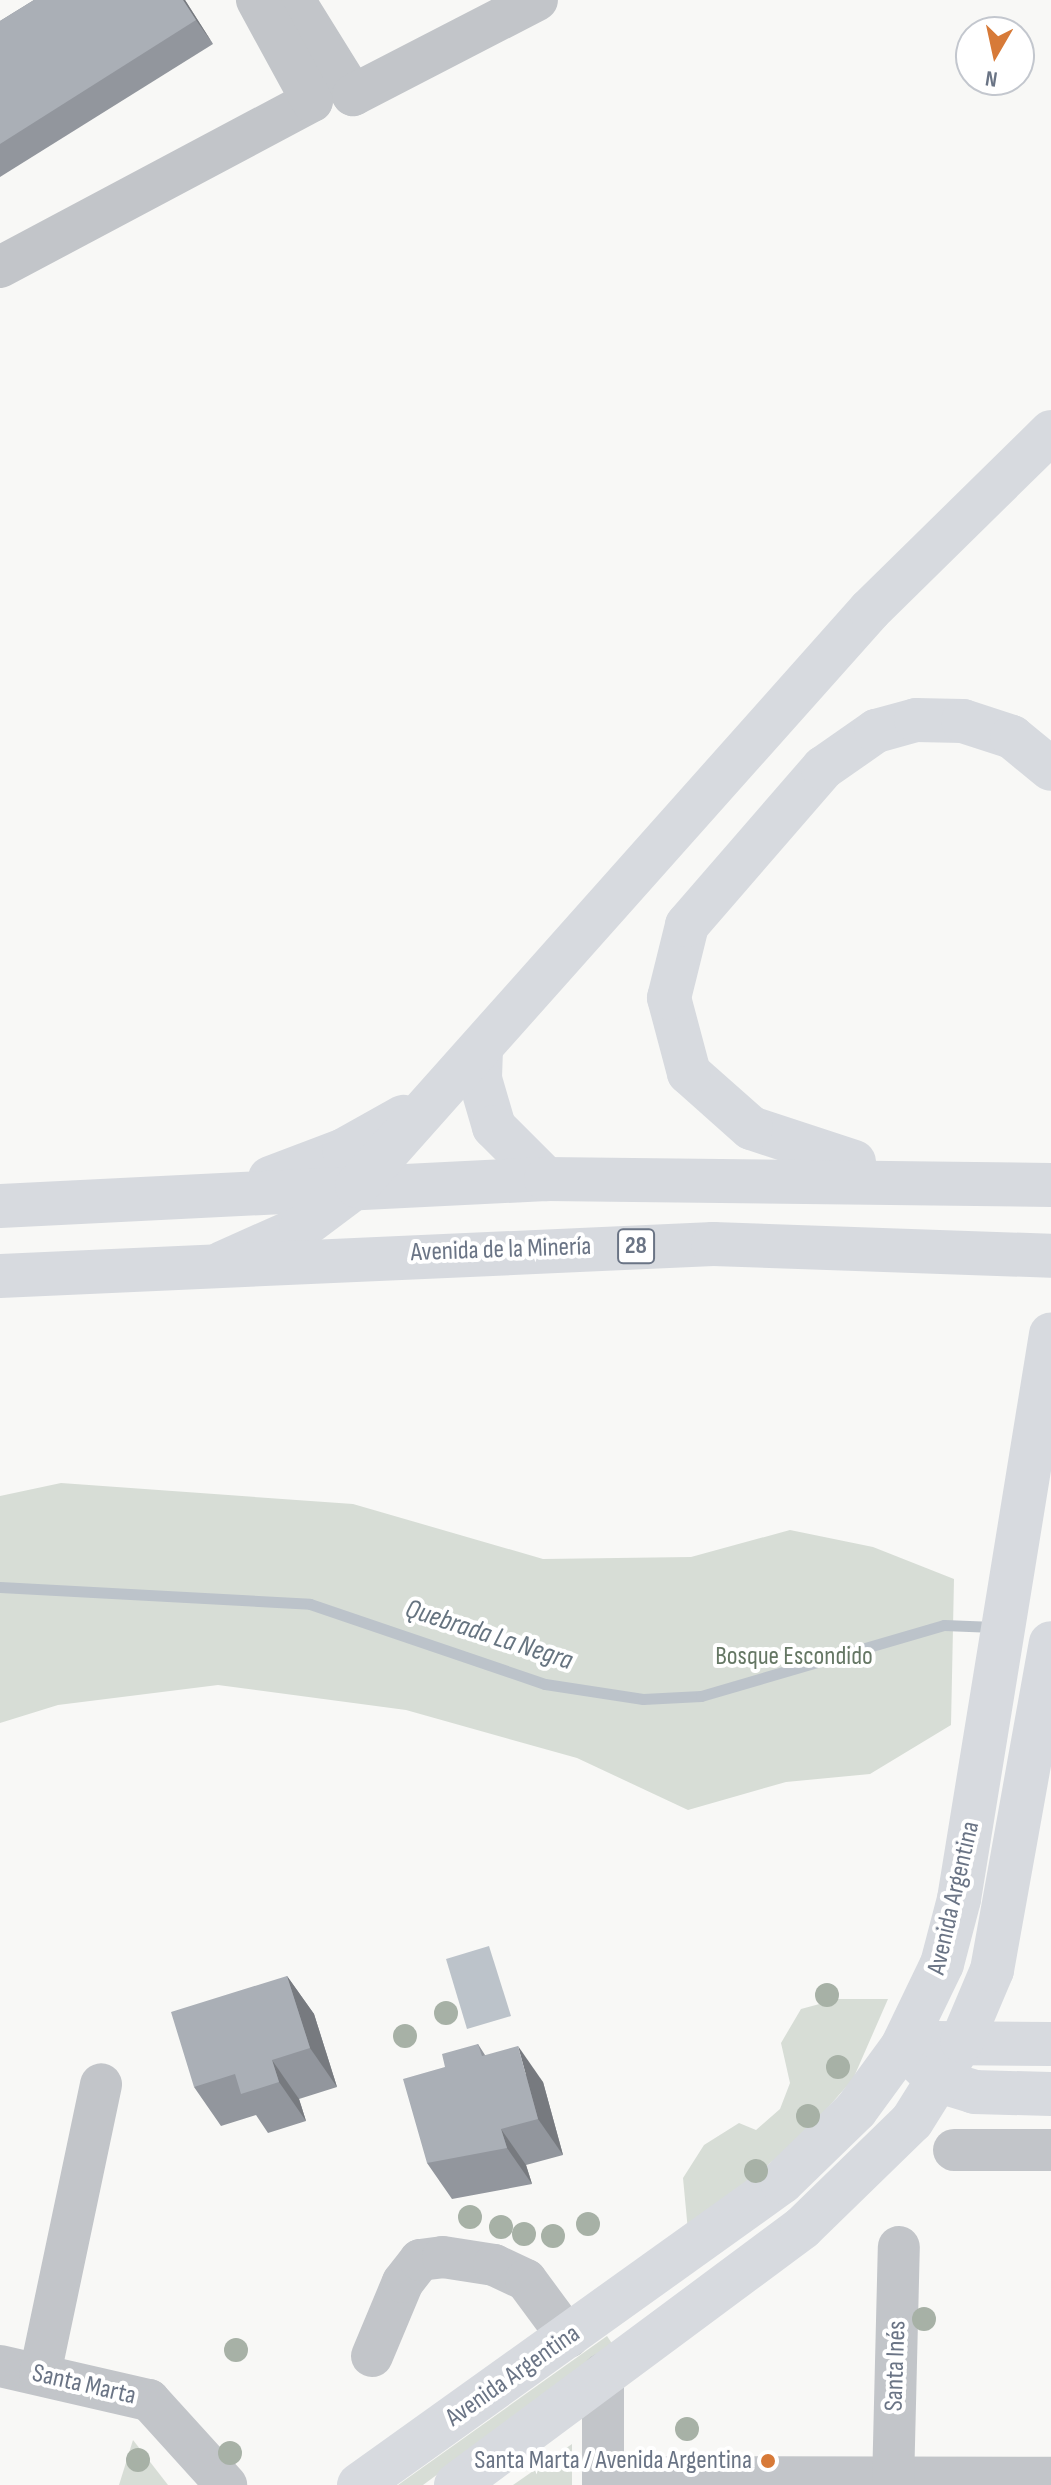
<!DOCTYPE html>
<meta charset="utf-8">
<style>
body{margin:0}
#map{position:relative;width:1051px;height:2485px;overflow:hidden;background:#f8f8f6;font-family:"Sofia Sans Condensed",sans-serif}
div>[style]{position:absolute}
.green>*{inset:0;background:#d7ddd6}
.water>*{inset:0;background:#bcc3ca}
.stream>*{height:11px;margin:-5.5px;padding:0 5.5px;transform-origin:5.5px;border-radius:5.5px;background:#bcc3ca}
.minor>*{height:42px;margin:-21px;padding:0 21px;transform-origin:21px;border-radius:21px;background:#c2c5c9}
.major>*{height:44px;margin:-22px;padding:0 22px;transform-origin:22px;border-radius:22px;background:#d7dadf}
.highway>*{height:44px;margin:-22px;padding:0 22px;transform-origin:22px;border-radius:22px;background:#d7dadf}
.trees>*{width:24px;height:24px;margin:-12px;border-radius:50%;background:#a7b1a6}
.wall>*{inset:0;background:#92969d}
.shaded-wall>*{inset:0;background:#777a7f}
.building>*{inset:0;background:#aaafb6}
.dots>*{width:22px;height:22px;translate:-50% -50%;box-sizing:border-box;border:4px solid #fff;border-radius:50%}
span{translate:-50% -50%;white-space:nowrap;text-align:center;line-height:1.15;-webkit-text-stroke:8px #fff;paint-order:stroke}
.shield-label span{padding:2px 6px;background:#fff;border:2px solid;border-radius:6px;-webkit-text-stroke-width:0}
.shield-label{font-size:24px;color:#6a7485;font-weight:700}
.street-label{font-size:26px;color:#6a7485}
.park-label{font-size:26px;color:#657764}
.poi-label{font-size:26px;color:#6a7485}
.right{translate:-100% -50%;text-align:right}
.water-label{font-size:28px;color:#667480;font-style:italic}
.north{position:absolute;left:955px;top:16px;width:80px;height:80px;box-sizing:border-box;background:#fff;border:2px solid #c3c7ce;border-radius:50%;rotate:189deg;font-size:22px;font-weight:700;line-height:32px;text-align:center;color:#6a7485}
.north::after{content:'';display:block;margin:auto;width:28px;height:36px;background:#d77a38;clip-path:polygon(50% 0,100% 100%,50% 72%,0 100%)}
</style>
<div id="map">
<div class="green">
<i style="clip-path:polygon(61px 1483px,353px 1504px,543px 1559px,691px 1557px,790px 1530px,873px 1547px,954px 1579px,951px 1725px,870px 1774px,786px 1782px,688px 1810px,577px 1758px,406px 1710px,218px 1685px,58px 1705px,0 1723px,0 1496px)"></i>
<i style="clip-path:polygon(838px 1999px,888px 1999px,853px 2079px,803px 2136px,688px 2231px,683px 2178px,704px 2145px,739px 2123px,756px 2130px,780px 2109px,790px 2083px,781px 2043px,801px 2009px)"></i>
<i style="clip-path:polygon(607px 2336px,613px 2345px,423px 2485px,398px 2485px)"></i>
<i style="clip-path:polygon(133px 2440px,168px 2485px,119px 2485px)"></i>
<i style="clip-path:polygon(572px 2444px,572px 2485px,513px 2485px)"></i>
</div>
<div class="water">
<i style="clip-path:polygon(489px 1946px,511px 2016px,467px 2029px,446px 1959px)"></i>
</div>
<div class="stream">
<i style="left:0;top:1587px;width:310px;rotate:3.1deg"></i>
<i style="left:310px;top:1604px;width:248px;rotate:18.8deg"></i>
<i style="left:545px;top:1684px;width:99px;rotate:8.7deg"></i>
<i style="left:643px;top:1699px;width:58px;rotate:-3deg"></i>
<i style="left:701px;top:1696px;width:253px;rotate:-16.3deg"></i>
<i style="left:944px;top:1625px;width:50px;rotate:2.3deg"></i>
</div>
<div class="minor">
<i style="left:294px;top:0;width:112px;rotate:58.2deg"></i>
<i style="left:353px;top:95px;width:207px;rotate:-27.3deg"></i>
<i style="left:0;top:267px;width:353px;rotate:-28deg"></i>
<i style="left:312px;top:101px;width:115px;rotate:-118.6deg"></i>
<i style="left:954px;top:2150px;width:97px"></i>
<i style="left:372px;top:2356px;width:80px;rotate:-67.3deg"></i>
<i style="left:403px;top:2282px;width:28px;rotate:-52deg"></i>
<i style="left:420px;top:2260px;width:23px;rotate:-7deg"></i>
<i style="left:443px;top:2257px;width:52px;rotate:8.9deg"></i>
<i style="left:494px;top:2265px;width:35px;rotate:25deg"></i>
<i style="left:526px;top:2280px;width:71px;rotate:53.6deg"></i>
<i style="left:0;top:2366px;width:153px;rotate:12.9deg"></i>
<i style="left:149px;top:2400px;width:115px;rotate:47.8deg"></i>
<i style="left:40px;top:2374px;width:296px;rotate:-78.1deg"></i>
<i style="left:603px;top:2374px;width:111px;rotate:90deg"></i>
<i style="left:603px;top:2477px;width:448px;rotate:0.1deg"></i>
<i style="left:893px;top:2485px;width:238px;rotate:-88.6deg"></i>
</div>
<div class="major">
<i style="left:937px;top:2043px;width:114px;rotate:0.5deg"></i>
<i style="left:919px;top:2062px;width:28px;rotate:44deg"></i>
<i style="left:939px;top:2081px;width:37px;rotate:17deg"></i>
<i style="left:974px;top:2092px;width:77px;rotate:1.5deg"></i>
<i style="left:359px;top:2485px;width:520px;rotate:-35.61deg"></i>
<i style="left:782px;top:2182px;width:103px;rotate:-44.2deg"></i>
<i style="left:856px;top:2110px;width:78px;rotate:-53.9deg"></i>
<i style="left:902px;top:2047px;width:92px;rotate:-64.3deg"></i>
<i style="left:942px;top:1964px;width:67px;rotate:-75.3deg"></i>
<i style="left:959px;top:1899px;width:572px;rotate:-80.75deg"></i>
<i style="left:456px;top:2485px;width:431px;rotate:-36.6deg"></i>
<i style="left:802px;top:2228px;width:153px;rotate:-44.2deg"></i>
<i style="left:912px;top:2121px;width:94px;rotate:-58deg"></i>
<i style="left:962px;top:2041px;width:77px;rotate:-67.1deg"></i>
<i style="left:992px;top:1970px;width:332px;rotate:-79.8deg"></i>
</div>
<div class="highway">
<i style="left:481px;top:1049px;width:30px;rotate:92deg"></i>
<i style="left:480px;top:1079px;width:50px;rotate:73.7deg"></i>
<i style="left:494px;top:1127px;width:74px;rotate:45deg"></i>
<i style="left:854px;top:1162px;width:108px;rotate:-161.7deg"></i>
<i style="left:751px;top:1128px;width:83px;rotate:-138.4deg"></i>
<i style="left:689px;top:1073px;width:78px;rotate:-104.9deg"></i>
<i style="left:669px;top:998px;width:75px;rotate:-76.1deg"></i>
<i style="left:687px;top:925px;width:208px;rotate:-49.1deg"></i>
<i style="left:823px;top:768px;width:65px;rotate:-34.9deg"></i>
<i style="left:876px;top:731px;width:41px;rotate:-15.4deg"></i>
<i style="left:916px;top:720px;width:47px;rotate:1.2deg"></i>
<i style="left:963px;top:721px;width:52px;rotate:18.1deg"></i>
<i style="left:1012px;top:737px;width:50px;rotate:39.4deg"></i>
<i style="left:270px;top:1178px;width:79px;rotate:-20.7deg"></i>
<i style="left:344px;top:1150px;width:68px;rotate:-29.2deg"></i>
<i style="left:0;top:1206px;width:547px;rotate:-2.83deg"></i>
<i style="left:546px;top:1179px;width:505px;rotate:0.68deg"></i>
<i style="left:222px;top:1263px;width:86px;rotate:-23.9deg"></i>
<i style="left:301px;top:1228px;width:70px;rotate:-36.9deg"></i>
<i style="left:357px;top:1186px;width:771px;rotate:-48.31deg"></i>
<i style="left:870px;top:610px;width:254px;rotate:-44.5deg"></i>
<i style="left:0;top:1276px;width:714px;rotate:-2.57deg"></i>
<i style="left:713px;top:1244px;width:338px;rotate:2deg"></i>
</div>
<div class="trees">
<i style="left:827px;top:1995px"></i>
<i style="left:446px;top:2013px"></i>
<i style="left:405px;top:2036px"></i>
<i style="left:838px;top:2067px"></i>
<i style="left:808px;top:2116px"></i>
<i style="left:756px;top:2171px"></i>
<i style="left:470px;top:2217px"></i>
<i style="left:588px;top:2224px"></i>
<i style="left:501px;top:2227px"></i>
<i style="left:524px;top:2234px"></i>
<i style="left:553px;top:2236px"></i>
<i style="left:924px;top:2319px"></i>
<i style="left:236px;top:2350px"></i>
<i style="left:687px;top:2429px"></i>
<i style="left:230px;top:2453px"></i>
<i style="left:138px;top:2460px"></i>
</div>
<div class="wall">
<i style="clip-path:polygon(34px 0,185px 0,213px 44px,0 177px,0 21px)"></i>
<i style="clip-path:polygon(287px 1976px,314px 2014px,337px 2087px,299px 2099px,306px 2121px,268px 2133px,256px 2115px,221px 2126px,194px 2087px)"></i>
<i style="clip-path:polygon(478px 2044px,485px 2055px,543px 2082px,563px 2155px,526px 2165px,532px 2184px,452px 2199px,427px 2163px,445px 2067px)"></i>
</div>
<div class="shaded-wall">
<i style="clip-path:polygon(183px 0,185px 0,213px 44px,196px 20px)"></i>
<i style="clip-path:polygon(287px 1976px,314px 2014px,337px 2087px,310px 2048px)"></i>
<i style="clip-path:polygon(518px 2046px,543px 2082px,563px 2155px,538px 2119px)"></i>
<i style="clip-path:polygon(272px 2060px,299px 2099px,306px 2121px,279px 2082px)"></i>
<i style="clip-path:polygon(501px 2129px,526px 2165px,532px 2184px,507px 2148px)"></i>
</div>
<div class="building">
<i style="clip-path:polygon(34px 0,183px 0,196px 20px,0 144px,0 21px)"></i>
<i style="clip-path:polygon(287px 1976px,310px 2048px,272px 2060px,279px 2082px,241px 2094px,235px 2074px,194px 2087px,171px 2012px)"></i>
<i style="clip-path:polygon(478px 2044px,482px 2056px,518px 2046px,538px 2119px,501px 2129px,507px 2148px,427px 2163px,403px 2079px,445px 2067px,442px 2054px)"></i>
</div>
<div class="dots">
<i style="left:768px;top:2461px;background:#d77a38"></i>
</div>
<div class="shield-label">
<span style="left:636px;top:1246px">28</span>
</div>
<div class="street-label">
<span style="left:501px;top:1250px;rotate:-2deg">Avenida de la Minería</span>
<span style="left:954px;top:1898px;rotate:-77deg">Avenida Argentina</span>
<span style="left:896px;top:2366px;rotate:-88deg">Santa Inés</span>
<span style="left:513px;top:2376px;rotate:-35deg">Avenida Argentina</span>
<span style="left:84px;top:2385px;rotate:13deg">Santa Marta</span>
</div>
<div class="park-label">
<span style="left:794px;top:1657px">Bosque Escondido</span>
</div>
<div class="poi-label">
<span class="right" style="left:752px;top:2461px">Santa Marta / Avenida Argentina</span>
</div>
<div class="water-label">
<span style="left:489px;top:1635px;rotate:18deg">Quebrada La Negra</span>
</div>
<div class="north">N</div>
</div>
